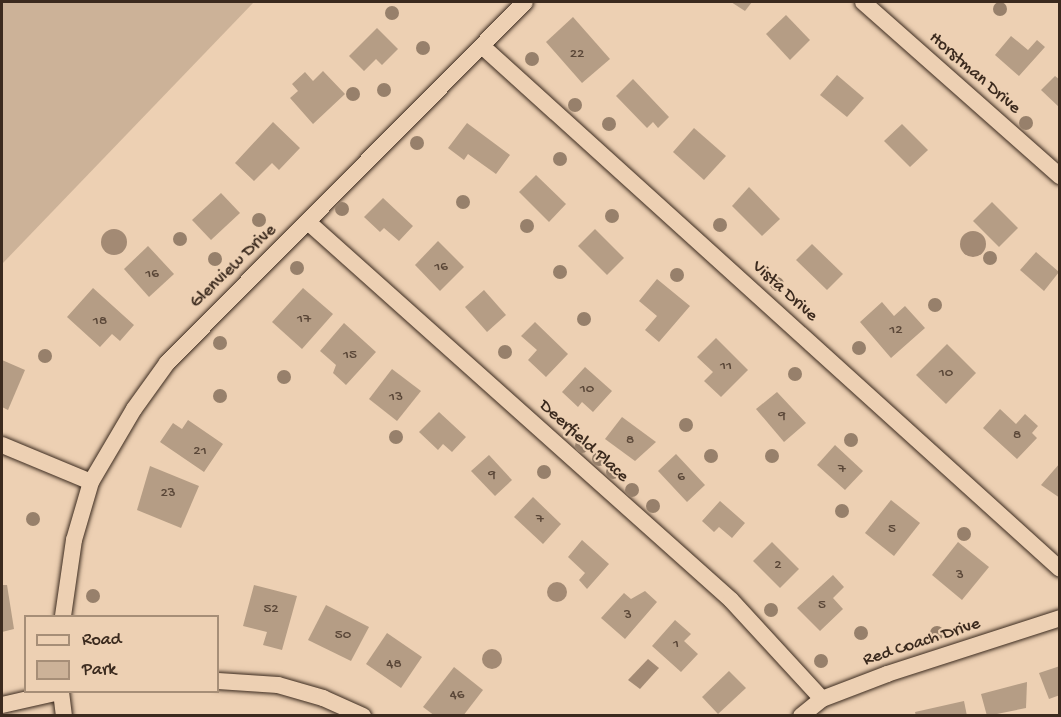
<!DOCTYPE html>
<style>
body{margin:0}
#map{position:relative;width:1061px;height:717px;overflow:hidden;background:#edd0b3;font-family:"Gochi Hand",sans-serif}
div>[style]{position:absolute}
.green>*{inset:0;background:#ccb298}
.water>*{inset:0;background:#a38a74}
.round{border-radius:50%}
.building>*{inset:0;background:#b59d85}
.roads{filter:drop-shadow(0 0 2px #3b2a1e) drop-shadow(0 0 2px #3b2a1e)}
.street>*{height:16px;margin:-8px;padding:0 8px;transform-origin:8px;border-radius:8px;background:#edd0b3}
.trees>*{width:14px;height:14px;margin:-7px;border-radius:50%;background:#97806b}
span{translate:-50% -50%;white-space:nowrap;text-align:center;line-height:1.15;-webkit-text-stroke:4.5px #edd0b3;paint-order:stroke}
.number-label{font-size:15px;color:#5a4738}
.number-label span{-webkit-text-stroke-width:0}
.street-label{font-size:18px;color:#3b2a1e}
.frame{position:absolute;inset:0;border:3px solid #3b2a1e;pointer-events:none}
.legend{position:absolute;left:24px;top:615px;width:195px;height:78px;box-sizing:border-box;background:#edd0b3;border:2px solid #a68e77;margin:0;padding:8px 10px;list-style:none;font-size:18px;color:#3b2a1e}
.legend li{display:flex;align-items:center;gap:12px;height:30px}
.legend b{width:30px;border:2px solid #a68e77}
</style>
<div id="map">
<div class="green">
<i style="clip-path:polygon(2px 2px,254px 2px,2px 264px)"></i>
</div>
<div class="water">
<i class="round" style="left:101px;top:229px;width:26px;height:26px"></i>
<i class="round" style="left:960px;top:231px;width:26px;height:26px"></i>
<i class="round" style="left:547px;top:582px;width:20px;height:20px"></i>
<i class="round" style="left:482px;top:649px;width:20px;height:20px"></i>
<i style="clip-path:polygon(648px 659px,659px 668px,640px 689px,628px 680px)"></i>
</div>
<div class="building">
<i style="clip-path:polygon(731px 2px,752px 2px,745px 11px)"></i>
<i style="clip-path:polygon(786px 15px,810px 40px,790px 60px,766px 34px)"></i>
<i style="clip-path:polygon(573px 17px,610px 59px,582px 83px,546px 42px)"></i>
<i style="clip-path:polygon(377px 28px,398px 49px,382px 65px,376px 59px,364px 71px,349px 56px)"></i>
<i style="clip-path:polygon(1011px 36px,1028px 50px,1037px 40px,1045px 47px,1019px 76px,995px 55px)"></i>
<i style="clip-path:polygon(323px 71px,345px 94px,313px 124px,290px 98px,298px 91px,292px 84px,305px 72px,313px 81px)"></i>
<i style="clip-path:polygon(837px 75px,864px 98px,847px 117px,820px 95px)"></i>
<i style="clip-path:polygon(1055px 76px,1060px 80px,1060px 108px,1041px 90px)"></i>
<i style="clip-path:polygon(633px 79px,669px 117px,658px 128px,653px 122px,647px 128px,616px 96px)"></i>
<i style="clip-path:polygon(273px 122px,300px 148px,279px 170px,272px 163px,254px 181px,235px 163px)"></i>
<i style="clip-path:polygon(467px 123px,510px 155px,496px 174px,468px 154px,464px 160px,448px 148px)"></i>
<i style="clip-path:polygon(902px 124px,928px 150px,910px 167px,884px 141px)"></i>
<i style="clip-path:polygon(694px 128px,726px 156px,704px 180px,673px 152px)"></i>
<i style="clip-path:polygon(536px 175px,566px 204px,549px 222px,519px 192px)"></i>
<i style="clip-path:polygon(749px 187px,780px 219px,762px 236px,732px 206px)"></i>
<i style="clip-path:polygon(221px 193px,240px 213px,211px 240px,192px 220px)"></i>
<i style="clip-path:polygon(383px 198px,413px 226px,399px 241px,384px 228px,380px 232px,364px 217px)"></i>
<i style="clip-path:polygon(992px 202px,1018px 228px,999px 247px,973px 221px)"></i>
<i style="clip-path:polygon(595px 229px,624px 258px,607px 275px,578px 246px)"></i>
<i style="clip-path:polygon(438px 241px,464px 267px,440px 291px,415px 265px)"></i>
<i style="clip-path:polygon(812px 244px,843px 274px,827px 290px,796px 260px)"></i>
<i style="clip-path:polygon(148px 246px,174px 274px,149px 297px,124px 269px)"></i>
<i style="clip-path:polygon(1036px 252px,1059px 272px,1044px 291px,1020px 270px)"></i>
<i style="clip-path:polygon(657px 279px,690px 306px,659px 342px,645px 330px,657px 316px,639px 301px)"></i>
<i style="clip-path:polygon(93px 288px,134px 325px,120px 341px,112px 334px,100px 347px,67px 317px)"></i>
<i style="clip-path:polygon(303px 288px,333px 314px,302px 349px,272px 322px)"></i>
<i style="clip-path:polygon(484px 290px,506px 315px,487px 332px,465px 307px)"></i>
<i style="clip-path:polygon(882px 302px,894px 316px,905px 306px,925px 328px,891px 358px,860px 322px)"></i>
<i style="clip-path:polygon(535px 322px,568px 354px,546px 377px,528px 360px,537px 350px,521px 336px)"></i>
<i style="clip-path:polygon(344px 323px,376px 352px,346px 385px,333px 373px,336px 365px,320px 351px)"></i>
<i style="clip-path:polygon(716px 338px,748px 370px,721px 397px,704px 381px,713px 372px,697px 357px)"></i>
<i style="clip-path:polygon(947px 344px,976px 373px,946px 404px,916px 375px)"></i>
<i style="clip-path:polygon(2px 360px,25px 370px,8px 410px,2px 407px)"></i>
<i style="clip-path:polygon(585px 367px,612px 391px,593px 412px,582px 402px,578px 407px,562px 392px)"></i>
<i style="clip-path:polygon(392px 369px,421px 391px,397px 421px,369px 399px)"></i>
<i style="clip-path:polygon(777px 392px,806px 423px,784px 442px,756px 409px)"></i>
<i style="clip-path:polygon(1000px 409px,1016px 424px,1025px 414px,1038px 426px,1032px 433px,1037px 438px,1017px 459px,983px 428px)"></i>
<i style="clip-path:polygon(439px 412px,466px 437px,452px 452px,443px 444px,438px 450px,419px 432px)"></i>
<i style="clip-path:polygon(622px 417px,656px 442px,635px 461px,605px 439px)"></i>
<i style="clip-path:polygon(188px 420px,223px 444px,204px 472px,160px 442px,173px 423px,182px 429px)"></i>
<i style="clip-path:polygon(835px 445px,863px 471px,845px 490px,817px 465px)"></i>
<i style="clip-path:polygon(676px 454px,705px 485px,687px 502px,658px 471px)"></i>
<i style="clip-path:polygon(489px 455px,512px 480px,495px 496px,471px 471px)"></i>
<i style="clip-path:polygon(1060px 463px,1060px 498px,1041px 485px)"></i>
<i style="clip-path:polygon(150px 466px,199px 486px,181px 528px,137px 510px)"></i>
<i style="clip-path:polygon(533px 497px,561px 524px,543px 544px,514px 517px)"></i>
<i style="clip-path:polygon(891px 500px,920px 523px,894px 556px,865px 533px)"></i>
<i style="clip-path:polygon(720px 501px,745px 523px,732px 538px,719px 527px,714px 532px,702px 521px)"></i>
<i style="clip-path:polygon(582px 540px,609px 564px,587px 589px,579px 580px,585px 573px,568px 557px)"></i>
<i style="clip-path:polygon(772px 542px,799px 569px,780px 588px,753px 561px)"></i>
<i style="clip-path:polygon(958px 542px,989px 567px,962px 600px,932px 575px)"></i>
<i style="clip-path:polygon(833px 575px,844px 587px,833px 598px,843px 609px,820px 631px,797px 608px)"></i>
<i style="clip-path:polygon(2px 585px,7px 585px,14px 629px,2px 632px)"></i>
<i style="clip-path:polygon(254px 585px,297px 596px,282px 650px,263px 645px,267px 632px,243px 626px)"></i>
<i style="clip-path:polygon(645px 591px,657px 602px,625px 639px,601px 618px,624px 593px,631px 599px)"></i>
<i style="clip-path:polygon(326px 605px,369px 627px,351px 661px,308px 640px)"></i>
<i style="clip-path:polygon(675px 620px,691px 634px,684px 641px,698px 654px,681px 672px,652px 646px)"></i>
<i style="clip-path:polygon(387px 633px,422px 657px,401px 688px,366px 664px)"></i>
<i style="clip-path:polygon(1060px 666px,1060px 695px,1049px 699px,1039px 673px)"></i>
<i style="clip-path:polygon(454px 667px,483px 690px,463px 716px,435px 716px,423px 707px)"></i>
<i style="clip-path:polygon(729px 671px,746px 688px,718px 714px,702px 697px)"></i>
<i style="clip-path:polygon(1027px 682px,1026px 708px,987px 716px,981px 694px)"></i>
<i style="clip-path:polygon(964px 701px,967px 716px,916px 716px,915px 712px)"></i>
</div>
<div class="roads">
<div class="street">
<i style="left:863px;top:2px;width:263px;rotate:41.5deg"></i>
<i style="left:482px;top:46px;width:779px;rotate:42.14deg"></i>
<i style="left:308px;top:222px;width:567px;rotate:41.78deg"></i>
<i style="left:731px;top:600px;width:134px;rotate:47.4deg"></i>
<i style="left:2px;top:445px;width:96px;rotate:22.6deg"></i>
<i style="left:63px;top:616px;width:77px;rotate:-81.8deg"></i>
<i style="left:74px;top:540px;width:60px;rotate:-73.7deg"></i>
<i style="left:91px;top:482px;width:85px;rotate:-59.5deg"></i>
<i style="left:134px;top:409px;width:57px;rotate:-54.3deg"></i>
<i style="left:167px;top:363px;width:508px;rotate:-45.24deg"></i>
<i style="left:218px;top:681px;width:60px;rotate:3.8deg"></i>
<i style="left:278px;top:685px;width:47px;rotate:16.1deg"></i>
<i style="left:323px;top:698px;width:44px;rotate:24.2deg"></i>
<i style="left:61px;top:692px;width:24px;rotate:83deg"></i>
<i style="left:2px;top:705px;width:58px;rotate:-12.8deg"></i>
<i style="left:801px;top:716px;width:27px;rotate:-39deg"></i>
<i style="left:822px;top:699px;width:70px;rotate:-21deg"></i>
<i style="left:887px;top:674px;width:182px;rotate:-17.9deg"></i>
</div>
</div>
<div class="trees">
<i style="left:1000px;top:9px"></i>
<i style="left:392px;top:13px"></i>
<i style="left:423px;top:48px"></i>
<i style="left:532px;top:59px"></i>
<i style="left:384px;top:90px"></i>
<i style="left:353px;top:94px"></i>
<i style="left:575px;top:105px"></i>
<i style="left:1026px;top:123px"></i>
<i style="left:609px;top:124px"></i>
<i style="left:417px;top:143px"></i>
<i style="left:560px;top:159px"></i>
<i style="left:463px;top:202px"></i>
<i style="left:342px;top:209px"></i>
<i style="left:612px;top:216px"></i>
<i style="left:259px;top:220px"></i>
<i style="left:720px;top:225px"></i>
<i style="left:527px;top:226px"></i>
<i style="left:180px;top:239px"></i>
<i style="left:990px;top:258px"></i>
<i style="left:215px;top:259px"></i>
<i style="left:297px;top:268px"></i>
<i style="left:560px;top:272px"></i>
<i style="left:677px;top:275px"></i>
<i style="left:777px;top:284px"></i>
<i style="left:935px;top:305px"></i>
<i style="left:584px;top:319px"></i>
<i style="left:220px;top:343px"></i>
<i style="left:859px;top:348px"></i>
<i style="left:505px;top:352px"></i>
<i style="left:45px;top:356px"></i>
<i style="left:795px;top:374px"></i>
<i style="left:284px;top:377px"></i>
<i style="left:220px;top:396px"></i>
<i style="left:686px;top:425px"></i>
<i style="left:396px;top:437px"></i>
<i style="left:851px;top:440px"></i>
<i style="left:582px;top:446px"></i>
<i style="left:711px;top:456px"></i>
<i style="left:772px;top:456px"></i>
<i style="left:599px;top:459px"></i>
<i style="left:544px;top:472px"></i>
<i style="left:613px;top:472px"></i>
<i style="left:632px;top:490px"></i>
<i style="left:653px;top:506px"></i>
<i style="left:842px;top:511px"></i>
<i style="left:33px;top:519px"></i>
<i style="left:964px;top:534px"></i>
<i style="left:93px;top:596px"></i>
<i style="left:771px;top:610px"></i>
<i style="left:861px;top:633px"></i>
<i style="left:937px;top:633px"></i>
<i style="left:821px;top:661px"></i>
</div>
<div class="number-label">
<span style="left:577px;top:55px">22</span>
<span style="left:441px;top:268px">16</span>
<span style="left:152px;top:275px">16</span>
<span style="left:304px;top:320px">17</span>
<span style="left:100px;top:322px">18</span>
<span style="left:896px;top:331px">12</span>
<span style="left:350px;top:356px">15</span>
<span style="left:726px;top:367px">11</span>
<span style="left:946px;top:374px">10</span>
<span style="left:587px;top:390px">10</span>
<span style="left:396px;top:398px">13</span>
<span style="left:782px;top:417px">9</span>
<span style="left:1017px;top:436px">8</span>
<span style="left:630px;top:441px">8</span>
<span style="left:200px;top:452px">21</span>
<span style="left:842px;top:470px">7</span>
<span style="left:492px;top:476px">9</span>
<span style="left:681px;top:478px">6</span>
<span style="left:168px;top:494px">23</span>
<span style="left:540px;top:520px">7</span>
<span style="left:892px;top:530px">5</span>
<span style="left:778px;top:566px">2</span>
<span style="left:960px;top:576px">3</span>
<span style="left:822px;top:606px">5</span>
<span style="left:271px;top:610px">52</span>
<span style="left:628px;top:616px">3</span>
<span style="left:343px;top:636px">50</span>
<span style="left:676px;top:645px">1</span>
<span style="left:394px;top:665px">48</span>
<span style="left:457px;top:696px">46</span>
</div>
<div class="street-label">
<span style="left:974px;top:74px;rotate:41deg">Horstman Drive</span>
<span style="left:234px;top:267px;rotate:-44deg">Glenview Drive</span>
<span style="left:784px;top:292px;rotate:42deg">Vista Drive</span>
<span style="left:583px;top:442px;rotate:42deg">Deerfield Place</span>
<span style="left:922px;top:643px;rotate:-18deg">Red Coach Drive</span>
</div>
<div class="frame"></div>
<ul class="legend">
<li><b style="height:8px;background:#edd0b3"></b>Road</li>
<li><b style="height:16px;background:#ccb298"></b>Park</li>
</ul>
</div>
